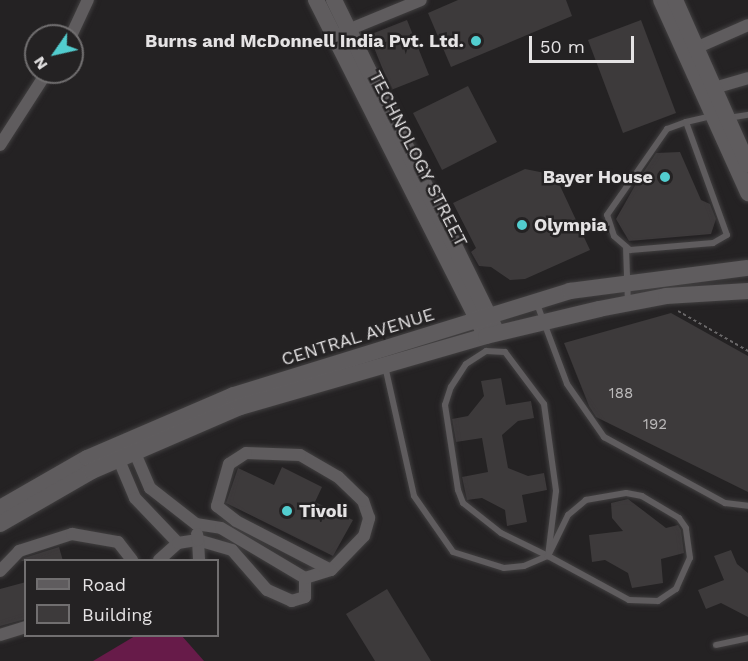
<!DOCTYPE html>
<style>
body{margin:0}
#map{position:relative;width:748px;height:661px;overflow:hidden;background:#242223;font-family:"Work Sans",sans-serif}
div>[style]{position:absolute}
.green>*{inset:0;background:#671b49}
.building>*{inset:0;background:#3d3a3b}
.path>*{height:2px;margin-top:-1px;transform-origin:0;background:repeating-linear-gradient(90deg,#696768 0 3px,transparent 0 6px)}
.roads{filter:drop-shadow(0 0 2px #413f40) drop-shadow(0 0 2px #413f40)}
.lane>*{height:6px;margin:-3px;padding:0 3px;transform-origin:3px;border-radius:3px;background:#5f5c5e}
.street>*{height:12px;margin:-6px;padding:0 6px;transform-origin:6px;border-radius:6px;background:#5f5c5e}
.secondary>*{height:16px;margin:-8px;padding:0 8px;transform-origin:8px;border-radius:8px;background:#5f5c5e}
.dots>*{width:16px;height:16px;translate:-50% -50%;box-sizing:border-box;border:3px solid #242223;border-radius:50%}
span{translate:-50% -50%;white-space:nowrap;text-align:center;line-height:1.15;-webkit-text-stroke:5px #242223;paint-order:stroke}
.number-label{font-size:15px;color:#bbb9ba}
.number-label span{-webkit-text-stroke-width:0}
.poi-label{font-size:18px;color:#e5e3e4;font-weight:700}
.right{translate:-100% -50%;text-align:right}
.left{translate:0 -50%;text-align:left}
.street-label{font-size:18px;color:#e5e3e4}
.legend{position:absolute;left:24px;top:559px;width:195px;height:78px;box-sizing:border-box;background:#242223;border:2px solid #716f70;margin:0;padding:8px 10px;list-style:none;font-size:18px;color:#e5e3e4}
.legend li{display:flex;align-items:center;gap:12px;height:30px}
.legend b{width:30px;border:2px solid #716f70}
.north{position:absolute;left:24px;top:24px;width:60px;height:60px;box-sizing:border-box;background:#242223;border:2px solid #716f70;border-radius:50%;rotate:236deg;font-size:16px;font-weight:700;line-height:24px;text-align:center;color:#e5e3e4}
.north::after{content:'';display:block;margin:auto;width:21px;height:27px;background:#52cdcf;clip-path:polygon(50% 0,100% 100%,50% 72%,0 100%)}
.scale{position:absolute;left:529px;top:36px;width:105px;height:27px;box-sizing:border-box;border:3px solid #e5e3e4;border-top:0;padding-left:8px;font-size:18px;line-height:21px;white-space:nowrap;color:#e5e3e4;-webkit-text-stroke:4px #242223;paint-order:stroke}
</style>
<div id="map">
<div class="green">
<i style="clip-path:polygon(135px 636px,182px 636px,204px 661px,93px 661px)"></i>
</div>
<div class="building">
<i style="clip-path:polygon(458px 0,566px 0,572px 16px,451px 67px,428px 13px)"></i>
<i style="clip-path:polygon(407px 20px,429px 75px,391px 90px,369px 35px)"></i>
<i style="clip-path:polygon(641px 20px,676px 113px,623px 133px,588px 40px)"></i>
<i style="clip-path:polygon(468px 86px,497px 142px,442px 170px,413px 113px)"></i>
<i style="clip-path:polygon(680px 152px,701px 200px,710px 204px,716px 219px,711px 234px,629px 241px,616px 219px,637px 182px,656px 153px)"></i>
<i style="clip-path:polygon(525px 169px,555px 175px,590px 250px,525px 279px,510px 280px,491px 267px,479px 266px,471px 252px,476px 248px,453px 203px)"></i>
<i style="clip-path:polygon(671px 313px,748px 356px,748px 492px,596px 417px,589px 406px,564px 343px)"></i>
<i style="clip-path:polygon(501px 378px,506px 405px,531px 401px,534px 418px,518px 421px,502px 435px,508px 468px,528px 476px,544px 473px,547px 490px,522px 495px,527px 522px,507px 526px,505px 510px,482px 498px,467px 500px,462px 477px,488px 472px,482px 438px,456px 442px,452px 419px,468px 416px,484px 396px,481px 381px)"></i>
<i style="clip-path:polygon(282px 467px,322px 487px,315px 502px,353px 520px,333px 556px,226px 503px,238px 468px,274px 485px)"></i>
<i style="clip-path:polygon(628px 499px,666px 528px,678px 525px,681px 530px,684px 553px,661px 559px,663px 583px,632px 588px,628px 573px,605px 560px,592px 562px,589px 535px,623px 531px,612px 518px,611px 503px)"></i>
<i style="clip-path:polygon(59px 547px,63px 561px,21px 561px,24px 558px)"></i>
<i style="clip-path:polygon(731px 550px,737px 564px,748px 573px,748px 617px,721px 603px,706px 609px,698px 590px,724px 580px,714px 556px)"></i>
<i style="clip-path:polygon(26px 582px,26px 619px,0 626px,0 589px)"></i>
<i style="clip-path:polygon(387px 589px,431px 661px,375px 661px,346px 614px)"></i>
</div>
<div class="path">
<i style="left:678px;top:311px;width:81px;rotate:29.7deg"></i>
</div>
<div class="roads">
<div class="lane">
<i style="left:728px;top:118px;width:20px;rotate:-9deg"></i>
<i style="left:686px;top:122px;width:120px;rotate:70.1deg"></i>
<i style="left:727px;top:235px;width:16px;rotate:150deg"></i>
<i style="left:713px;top:243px;width:83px;rotate:175.2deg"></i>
<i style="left:630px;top:250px;width:21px;rotate:-139deg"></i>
<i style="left:614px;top:236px;width:22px;rotate:-108deg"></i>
<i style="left:607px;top:215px;width:105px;rotate:-55.1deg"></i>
<i style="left:667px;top:129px;width:20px;rotate:-20deg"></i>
<i style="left:686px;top:122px;width:27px;rotate:-13deg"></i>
<i style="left:626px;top:247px;width:56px;rotate:88deg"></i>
<i style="left:537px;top:304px;width:85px;rotate:69.4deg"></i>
<i style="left:567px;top:384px;width:65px;rotate:55.1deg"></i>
<i style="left:604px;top:437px;width:138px;rotate:28.6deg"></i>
<i style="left:725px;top:503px;width:23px;rotate:7deg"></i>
<i style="left:486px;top:351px;width:19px;rotate:3deg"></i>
<i style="left:505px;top:352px;width:65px;rotate:53.1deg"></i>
<i style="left:544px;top:404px;width:88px;rotate:82.1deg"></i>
<i style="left:556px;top:491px;width:65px;rotate:97deg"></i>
<i style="left:548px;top:556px;width:52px;rotate:-153.9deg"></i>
<i style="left:501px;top:533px;width:48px;rotate:-141.7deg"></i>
<i style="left:463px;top:503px;width:14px;rotate:-111deg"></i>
<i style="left:458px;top:490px;width:86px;rotate:-98.7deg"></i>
<i style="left:445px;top:405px;width:19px;rotate:-72deg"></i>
<i style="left:451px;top:387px;width:27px;rotate:-57deg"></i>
<i style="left:466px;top:364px;width:24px;rotate:-33deg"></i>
<i style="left:385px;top:366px;width:133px;rotate:77.4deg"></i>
<i style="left:414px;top:496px;width:68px;rotate:55.1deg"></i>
<i style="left:453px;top:552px;width:53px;rotate:17.4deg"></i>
<i style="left:504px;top:568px;width:20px;rotate:-6deg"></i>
<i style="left:524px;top:566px;width:26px;rotate:-23deg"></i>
<i style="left:548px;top:556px;width:92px;rotate:28.5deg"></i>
<i style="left:629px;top:600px;width:29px;rotate:2deg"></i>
<i style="left:658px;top:601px;width:22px;rotate:-34deg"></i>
<i style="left:676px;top:589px;width:34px;rotate:-66deg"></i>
<i style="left:690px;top:558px;width:30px;rotate:-98deg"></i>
<i style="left:686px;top:528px;width:12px;rotate:-125deg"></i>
<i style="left:679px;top:518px;width:43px;rotate:-149.3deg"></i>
<i style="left:642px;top:496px;width:16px;rotate:-169deg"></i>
<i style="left:626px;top:493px;width:41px;rotate:170.1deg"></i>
<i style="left:586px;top:500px;width:23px;rotate:140deg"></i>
<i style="left:568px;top:515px;width:46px;rotate:116deg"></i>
<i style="left:716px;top:645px;width:33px;rotate:-12deg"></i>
</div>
<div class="street">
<i style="left:343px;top:32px;width:84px;rotate:-22.3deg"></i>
<i style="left:71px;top:36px;width:40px;rotate:-65deg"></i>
<i style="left:689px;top:51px;width:64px;rotate:-23.8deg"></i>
<i style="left:714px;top:88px;width:35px;rotate:-16deg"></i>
<i style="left:0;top:145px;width:87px;rotate:-57.2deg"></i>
<i style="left:132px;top:446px;width:46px;rotate:66.8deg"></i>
<i style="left:150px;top:488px;width:58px;rotate:38deg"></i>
<i style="left:196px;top:524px;width:25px;rotate:9deg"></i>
<i style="left:221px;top:528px;width:98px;rotate:30.8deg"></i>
<i style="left:305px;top:578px;width:19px;rotate:90deg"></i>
<i style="left:305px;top:597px;width:14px;rotate:163deg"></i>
<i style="left:292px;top:601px;width:27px;rotate:-156deg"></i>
<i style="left:267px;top:590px;width:53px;rotate:-131.2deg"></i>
<i style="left:232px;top:550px;width:35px;rotate:-164deg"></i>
<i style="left:116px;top:453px;width:49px;rotate:67.1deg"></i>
<i style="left:135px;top:498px;width:62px;rotate:46.3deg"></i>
<i style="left:198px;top:540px;width:20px;rotate:87deg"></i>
<i style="left:159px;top:560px;width:25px;rotate:-42deg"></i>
<i style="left:178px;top:543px;width:20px;rotate:-9deg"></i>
<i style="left:198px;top:540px;width:6px;rotate:-99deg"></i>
<i style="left:0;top:571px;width:28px;rotate:-46deg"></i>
<i style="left:19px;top:551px;width:56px;rotate:-17.8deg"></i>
<i style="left:72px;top:534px;width:47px;rotate:9.9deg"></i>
<i style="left:118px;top:542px;width:23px;rotate:52deg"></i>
<i style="left:305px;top:578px;width:27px;rotate:-17deg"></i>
<i style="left:331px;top:570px;width:47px;rotate:-45.9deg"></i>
<i style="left:364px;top:536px;width:19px;rotate:-74deg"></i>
<i style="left:369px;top:518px;width:18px;rotate:-109deg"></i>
<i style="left:363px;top:501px;width:35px;rotate:-136deg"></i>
<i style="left:338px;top:477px;width:44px;rotate:-149.9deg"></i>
<i style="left:300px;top:455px;width:54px;rotate:-177.9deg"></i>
<i style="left:246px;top:453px;width:20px;rotate:147deg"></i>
<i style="left:229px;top:464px;width:44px;rotate:105.9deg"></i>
<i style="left:217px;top:506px;width:24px;rotate:38deg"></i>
<i style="left:236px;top:521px;width:107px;rotate:27.3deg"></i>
<i style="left:0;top:635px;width:27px;rotate:-17deg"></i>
</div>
<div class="secondary">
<i style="left:316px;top:0;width:370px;rotate:63.2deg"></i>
<i style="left:334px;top:0;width:365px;rotate:63.9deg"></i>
<i style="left:661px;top:0;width:212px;rotate:65.7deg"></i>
<i style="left:675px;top:0;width:180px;rotate:66.1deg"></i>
<i style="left:0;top:508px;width:100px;rotate:-29.9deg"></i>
<i style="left:87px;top:458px;width:160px;rotate:-23.2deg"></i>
<i style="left:234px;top:395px;width:352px;rotate:-17.2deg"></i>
<i style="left:570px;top:291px;width:179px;rotate:-7.4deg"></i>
<i style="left:0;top:524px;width:106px;rotate:-29.9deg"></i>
<i style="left:92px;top:471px;width:161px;rotate:-23.4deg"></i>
<i style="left:240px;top:407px;width:256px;rotate:-16.1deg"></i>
<i style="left:486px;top:336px;width:116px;rotate:-13.4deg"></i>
<i style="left:599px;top:309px;width:68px;rotate:-11deg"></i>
<i style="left:666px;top:296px;width:82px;rotate:-3.5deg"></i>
</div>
</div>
<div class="dots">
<i style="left:476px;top:41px;background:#52cdcf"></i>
<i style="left:665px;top:177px;background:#52cdcf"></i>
<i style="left:522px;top:225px;background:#52cdcf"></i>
<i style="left:287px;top:511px;background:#52cdcf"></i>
</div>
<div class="number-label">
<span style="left:621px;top:394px">188</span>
<span style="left:655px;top:425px">192</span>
</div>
<div class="poi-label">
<span class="right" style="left:464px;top:41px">Burns and McDonnell India Pvt. Ltd.</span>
<span class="right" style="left:653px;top:177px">Bayer House</span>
<span class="left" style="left:534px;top:225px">Olympia</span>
<span class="left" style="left:299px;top:511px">Tivoli</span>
</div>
<div class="street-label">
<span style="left:418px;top:159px;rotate:63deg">TECHNOLOGY STREET</span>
<span style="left:358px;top:337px;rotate:-17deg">CENTRAL AVENUE</span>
</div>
<ul class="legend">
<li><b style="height:8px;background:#5f5c5e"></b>Road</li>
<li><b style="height:16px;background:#3d3a3b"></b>Building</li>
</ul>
<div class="north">N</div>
<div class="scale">50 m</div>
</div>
